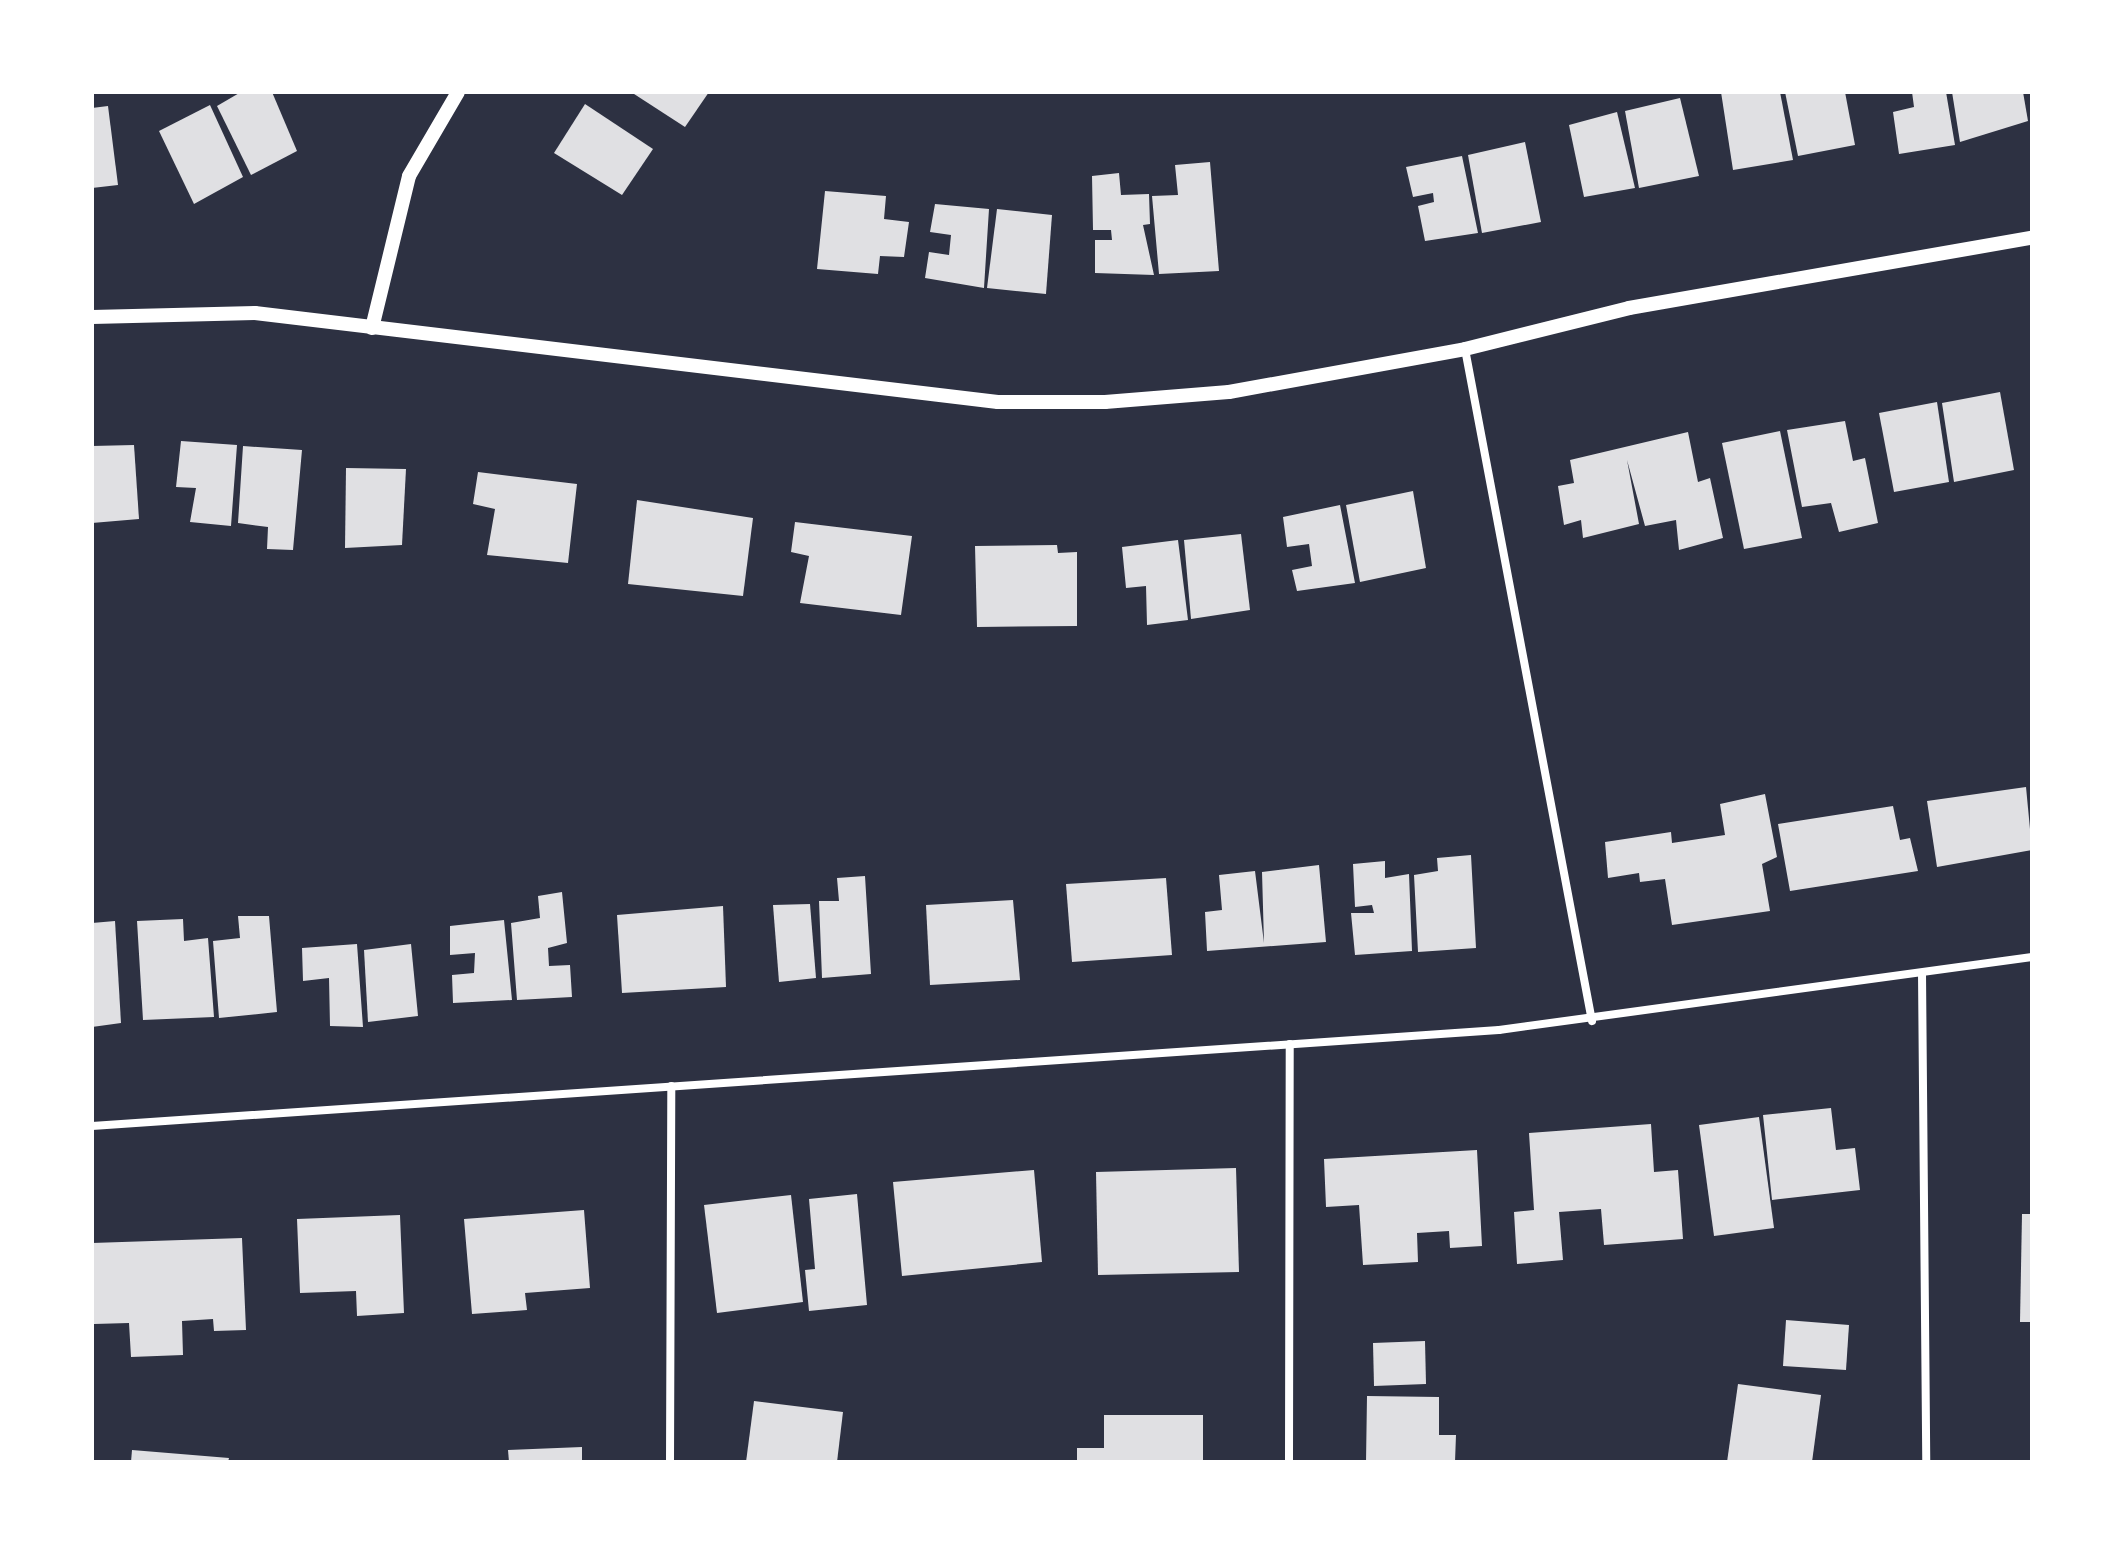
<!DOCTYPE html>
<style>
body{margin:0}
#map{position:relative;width:2124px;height:1554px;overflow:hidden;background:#2d3142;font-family:"Archivo Narrow",sans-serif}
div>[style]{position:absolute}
.building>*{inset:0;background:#e0e0e3}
.minor>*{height:8px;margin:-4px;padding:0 4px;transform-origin:4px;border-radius:4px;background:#fff}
.tertiary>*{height:14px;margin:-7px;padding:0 7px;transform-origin:7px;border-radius:7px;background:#fff}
span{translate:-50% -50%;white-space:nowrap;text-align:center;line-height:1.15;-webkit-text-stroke:6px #fff;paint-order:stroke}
.frame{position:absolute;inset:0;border:94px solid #fff;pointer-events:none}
</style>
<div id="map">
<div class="building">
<i style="clip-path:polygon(241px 92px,272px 92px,297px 151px,251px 175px,217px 106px)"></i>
<i style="clip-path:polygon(631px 92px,709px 92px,685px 127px)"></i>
<i style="clip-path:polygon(1721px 92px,1780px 92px,1793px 160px,1733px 170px)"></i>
<i style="clip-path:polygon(1785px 92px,1845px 92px,1855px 145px,1798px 156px)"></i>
<i style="clip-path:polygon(1912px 92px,1946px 92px,1955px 145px,1899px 154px,1893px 112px,1914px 107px)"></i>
<i style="clip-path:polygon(1952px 92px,2023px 92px,2028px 121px,1960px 142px)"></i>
<i style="clip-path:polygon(1680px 98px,1699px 176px,1639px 188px,1625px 111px)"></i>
<i style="clip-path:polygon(585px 104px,653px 149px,622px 195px,554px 153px)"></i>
<i style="clip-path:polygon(210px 105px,243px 177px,194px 204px,159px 131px)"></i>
<i style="clip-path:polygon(108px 106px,118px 185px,92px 188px,92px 108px)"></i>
<i style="clip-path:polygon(1617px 112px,1635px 188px,1584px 197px,1569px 125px)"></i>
<i style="clip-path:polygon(1525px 142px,1541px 222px,1482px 233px,1468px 155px)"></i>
<i style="clip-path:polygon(1462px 156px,1478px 233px,1425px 241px,1418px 206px,1434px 202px,1433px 193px,1413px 197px,1406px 167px)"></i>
<i style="clip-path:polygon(1210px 162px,1219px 271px,1159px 274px,1152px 196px,1178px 195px,1175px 165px)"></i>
<i style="clip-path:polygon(1119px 173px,1121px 195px,1149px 194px,1150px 224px,1143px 225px,1154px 275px,1095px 273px,1095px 240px,1112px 240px,1111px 230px,1093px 230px,1092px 176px)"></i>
<i style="clip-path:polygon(825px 191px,886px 196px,884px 219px,909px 222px,904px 257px,880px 256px,878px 274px,817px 269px)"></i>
<i style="clip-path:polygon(935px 204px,989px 209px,984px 288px,925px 278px,929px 252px,949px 255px,951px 235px,930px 232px)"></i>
<i style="clip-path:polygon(997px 209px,1052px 215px,1046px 294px,987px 288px)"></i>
<i style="clip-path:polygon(2000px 392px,2014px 470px,1954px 482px,1942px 403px)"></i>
<i style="clip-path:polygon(1937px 402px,1949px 482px,1894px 492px,1879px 413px)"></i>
<i style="clip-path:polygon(1845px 421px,1853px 461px,1865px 458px,1878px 523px,1839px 532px,1831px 503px,1802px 507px,1787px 430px)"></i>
<i style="clip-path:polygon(1780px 431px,1802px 538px,1744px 549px,1722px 443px)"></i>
<i style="clip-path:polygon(1688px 432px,1698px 482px,1710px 478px,1723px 538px,1679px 550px,1676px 520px,1645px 526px,1627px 460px,1639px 524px,1583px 538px,1581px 520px,1564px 525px,1558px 486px,1574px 483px,1570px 460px)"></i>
<i style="clip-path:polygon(181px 441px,237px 445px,231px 526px,190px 522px,196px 488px,176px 487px)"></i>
<i style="clip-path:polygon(134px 445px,139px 519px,92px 523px,92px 446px)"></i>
<i style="clip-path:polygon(243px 446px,302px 450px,293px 550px,267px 549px,268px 527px,238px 523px)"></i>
<i style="clip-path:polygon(346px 468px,406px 469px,402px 545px,345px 548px)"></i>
<i style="clip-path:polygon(478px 472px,577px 484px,568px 563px,487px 555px,495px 509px,473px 504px)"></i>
<i style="clip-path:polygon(1413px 491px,1426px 568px,1360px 582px,1346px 505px)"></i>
<i style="clip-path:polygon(637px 500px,753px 518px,743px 596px,628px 584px)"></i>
<i style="clip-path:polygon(1340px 505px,1355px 583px,1297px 591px,1292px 570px,1312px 566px,1309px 544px,1287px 547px,1283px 517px)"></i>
<i style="clip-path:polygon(795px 522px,912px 536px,901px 615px,800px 603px,809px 556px,791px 552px)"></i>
<i style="clip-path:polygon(1241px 534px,1250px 610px,1191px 619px,1184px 540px)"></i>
<i style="clip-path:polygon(1178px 540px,1188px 620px,1147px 625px,1146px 586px,1126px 588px,1122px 547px)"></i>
<i style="clip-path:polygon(1057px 545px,1058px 553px,1077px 552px,1077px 626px,977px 627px,975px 546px)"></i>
<i style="clip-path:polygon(2026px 787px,2032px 850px,1937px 867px,1927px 801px)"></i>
<i style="clip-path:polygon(1765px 794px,1777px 857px,1762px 864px,1770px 911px,1672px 925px,1665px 879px,1640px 882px,1639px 873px,1608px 878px,1605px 842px,1671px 832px,1672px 843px,1725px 835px,1720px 804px)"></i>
<i style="clip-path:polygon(1893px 806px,1900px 840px,1910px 838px,1918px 871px,1790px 891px,1778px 824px)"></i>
<i style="clip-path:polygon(1471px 855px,1476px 948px,1418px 952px,1414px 875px,1438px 871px,1437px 858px)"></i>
<i style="clip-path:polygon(1385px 861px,1385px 878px,1409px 874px,1412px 951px,1355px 955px,1351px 913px,1374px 913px,1372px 905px,1355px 907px,1353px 864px)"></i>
<i style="clip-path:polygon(1319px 865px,1326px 942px,1207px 951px,1205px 912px,1222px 910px,1219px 875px,1255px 871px,1264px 943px,1262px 872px)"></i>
<i style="clip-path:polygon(865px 876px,871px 974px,822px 978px,819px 901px,839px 901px,837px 878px)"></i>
<i style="clip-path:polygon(1166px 878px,1172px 955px,1072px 962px,1066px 884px)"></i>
<i style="clip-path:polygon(562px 892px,567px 943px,548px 948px,549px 966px,570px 965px,572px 997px,517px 1000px,511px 923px,540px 918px,538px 896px)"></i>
<i style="clip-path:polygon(1013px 900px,1020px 980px,930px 985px,926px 905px)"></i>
<i style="clip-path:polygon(810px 904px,816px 978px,779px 982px,773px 905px)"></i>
<i style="clip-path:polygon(723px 906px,726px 987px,622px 993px,617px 915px)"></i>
<i style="clip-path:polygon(238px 916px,269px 916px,277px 1012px,219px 1018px,213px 941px,240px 938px)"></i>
<i style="clip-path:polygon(183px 919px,184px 941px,208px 938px,214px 1017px,143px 1020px,137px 921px)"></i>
<i style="clip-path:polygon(504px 920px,512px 1000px,453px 1003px,452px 975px,474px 973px,475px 953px,450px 955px,450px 926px)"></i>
<i style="clip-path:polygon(115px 921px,121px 1023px,92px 1027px,92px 923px)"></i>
<i style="clip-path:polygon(357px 944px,363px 1027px,330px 1026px,329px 978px,303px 981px,302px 948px)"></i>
<i style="clip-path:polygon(411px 944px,418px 1016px,368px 1022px,364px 950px)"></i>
<i style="clip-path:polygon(1831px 1108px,1836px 1150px,1855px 1148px,1860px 1190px,1772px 1200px,1763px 1115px)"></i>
<i style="clip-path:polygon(1759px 1117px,1774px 1228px,1714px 1236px,1699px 1125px)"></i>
<i style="clip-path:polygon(1651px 1124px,1654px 1172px,1678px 1170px,1683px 1239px,1604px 1245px,1601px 1209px,1559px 1212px,1563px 1260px,1517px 1264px,1514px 1212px,1534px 1210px,1529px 1133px)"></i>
<i style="clip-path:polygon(1477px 1150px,1482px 1246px,1450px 1248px,1449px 1231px,1417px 1233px,1418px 1262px,1363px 1265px,1359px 1205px,1326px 1207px,1324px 1159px)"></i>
<i style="clip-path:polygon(1236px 1168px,1239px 1272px,1098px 1275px,1096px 1172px)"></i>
<i style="clip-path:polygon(1034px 1170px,1042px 1262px,902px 1276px,893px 1182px)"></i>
<i style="clip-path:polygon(857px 1194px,867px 1305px,809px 1311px,805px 1270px,815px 1269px,809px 1199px)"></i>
<i style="clip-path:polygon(791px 1195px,803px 1302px,717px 1313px,704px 1205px)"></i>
<i style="clip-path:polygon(584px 1210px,590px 1288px,525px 1293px,527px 1310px,472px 1314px,464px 1219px)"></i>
<i style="clip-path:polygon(2022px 1214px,2032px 1214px,2032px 1322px,2020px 1322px)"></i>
<i style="clip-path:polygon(400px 1215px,404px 1313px,357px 1316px,356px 1291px,300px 1293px,297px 1219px)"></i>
<i style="clip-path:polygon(242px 1238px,246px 1330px,214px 1331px,213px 1319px,182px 1321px,183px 1355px,131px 1357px,129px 1323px,94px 1324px,92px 1243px)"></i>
<i style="clip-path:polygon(1786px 1320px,1849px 1325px,1846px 1370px,1783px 1366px)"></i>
<i style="clip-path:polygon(1425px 1341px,1426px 1384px,1374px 1386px,1373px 1343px)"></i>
<i style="clip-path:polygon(1738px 1384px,1821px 1395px,1812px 1462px,1727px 1462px)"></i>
<i style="clip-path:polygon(1367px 1396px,1439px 1397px,1439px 1435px,1456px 1435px,1455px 1462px,1366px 1462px)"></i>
<i style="clip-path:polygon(754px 1401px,843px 1412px,837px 1462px,746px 1462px)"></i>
<i style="clip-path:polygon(1104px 1415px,1203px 1415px,1203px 1462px,1077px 1462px,1077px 1448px,1104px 1448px)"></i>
<i style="clip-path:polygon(582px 1447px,582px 1462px,509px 1462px,508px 1450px)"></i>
<i style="clip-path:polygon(132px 1450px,229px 1458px,228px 1462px,131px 1462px)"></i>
</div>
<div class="minor">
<i style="left:1465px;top:349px;width:684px;rotate:79.3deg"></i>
<i style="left:1922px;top:973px;width:489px;rotate:89.5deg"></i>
<i style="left:92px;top:1126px;width:1410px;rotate:-3.9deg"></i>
<i style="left:1499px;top:1030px;width:538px;rotate:-7.8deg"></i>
<i style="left:670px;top:1462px;width:376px;rotate:-89.8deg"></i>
<i style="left:1289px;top:1462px;width:418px;rotate:-89.9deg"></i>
</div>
<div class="tertiary">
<i style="left:92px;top:317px;width:163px;rotate:-1.4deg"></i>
<i style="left:255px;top:313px;width:748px;rotate:6.83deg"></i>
<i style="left:998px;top:402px;width:107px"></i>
<i style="left:1105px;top:402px;width:124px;rotate:-4.6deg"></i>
<i style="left:1229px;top:392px;width:240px;rotate:-10.3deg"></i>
<i style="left:1465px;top:349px;width:169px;rotate:-14deg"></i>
<i style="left:1629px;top:308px;width:409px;rotate:-9.9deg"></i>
<i style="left:372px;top:328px;width:156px;rotate:-76.3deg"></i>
<i style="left:409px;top:176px;width:97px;rotate:-59.7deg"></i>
</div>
<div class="frame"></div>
</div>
